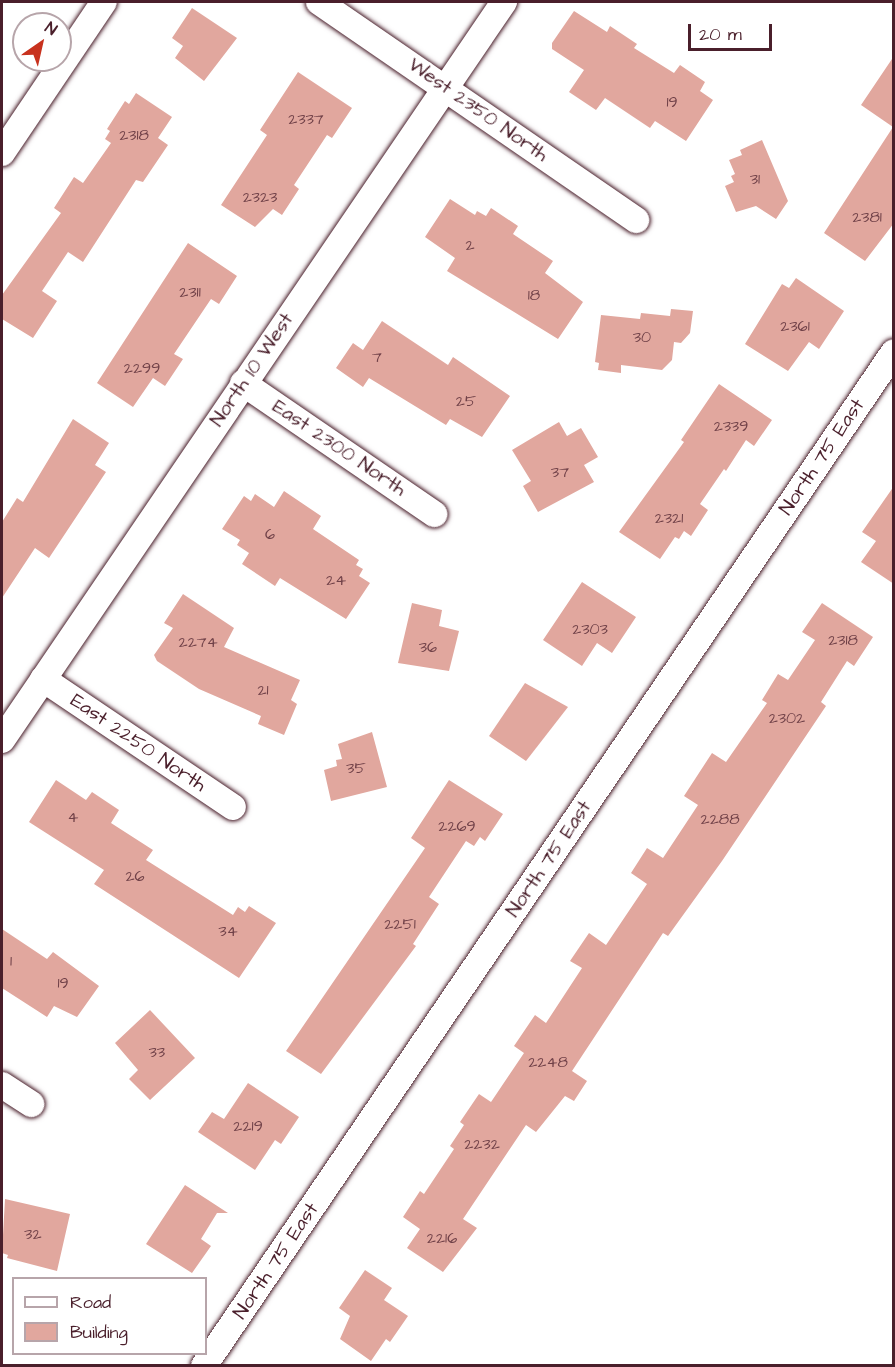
<!DOCTYPE html>
<style>
body{margin:0}
#map{position:relative;width:895px;height:1367px;overflow:hidden;background:#fff;font-family:"Architects Daughter",sans-serif}
div>[style]{position:absolute}
.building>*{inset:0;background:#e1a79e}
.roads{filter:drop-shadow(0 0 2px #4a1f2b) drop-shadow(0 0 2px #4a1f2b)}
.street>*{height:26px;margin:-13px;padding:0 13px;transform-origin:13px;border-radius:13px;background:#fff}
span{translate:-50% -50%;white-space:nowrap;text-align:center;line-height:1.15;-webkit-text-stroke:4.5px #fff;paint-order:stroke}
.number-label{font-size:16px;color:#704148}
.number-label span{-webkit-text-stroke-width:0}
.street-label{font-size:20px;color:#4a1f2b}
.frame{position:absolute;inset:0;border:3px solid #4a1f2b;pointer-events:none}
.legend{position:absolute;left:12px;top:1277px;width:195px;height:78px;box-sizing:border-box;background:#fff;border:2px solid #b7a5aa;margin:0;padding:8px 10px;list-style:none;font-size:18px;color:#4a1f2b}
.legend li{display:flex;align-items:center;gap:12px;height:30px}
.legend b{width:30px;border:2px solid #b7a5aa}
.north{position:absolute;left:12px;top:12px;width:60px;height:60px;box-sizing:border-box;background:#fff;border:2px solid #b7a5aa;border-radius:50%;rotate:34deg;font-size:16px;font-weight:700;line-height:24px;text-align:center;color:#4a1f2b}
.north::after{content:'';display:block;margin:auto;width:21px;height:27px;background:#c8321e;clip-path:polygon(50% 0,100% 100%,50% 72%,0 100%)}
.scale{position:absolute;left:688px;top:24px;width:84px;height:27px;box-sizing:border-box;border:3px solid #4a1f2b;border-top:0;padding-left:8px;font-size:18px;line-height:21px;white-space:nowrap;color:#4a1f2b;-webkit-text-stroke:4px #fff;paint-order:stroke}
</style>
<div id="map">
<div class="building">
<i style="clip-path:polygon(192px 8px,237px 38px,204px 81px,175px 58px,183px 46px,172px 38px)"></i>
<i style="clip-path:polygon(574px 11px,607px 32px,610px 26px,637px 44px,634px 48px,674px 73px,680px 65px,705px 82px,700px 91px,713px 100px,686px 141px,655px 121px,650px 128px,605px 98px,596px 110px,569px 92px,584px 70px,552px 49px,552px 43px)"></i>
<i style="clip-path:polygon(894px 56px,894px 223px,865px 261px,824px 233px,893px 127px,861px 105px)"></i>
<i style="clip-path:polygon(298px 72px,352px 108px,332px 138px,327px 135px,294px 185px,299px 189px,282px 215px,273px 209px,255px 227px,221px 205px,267px 135px,260px 130px)"></i>
<i style="clip-path:polygon(136px 93px,172px 117px,158px 138px,168px 145px,143px 182px,136px 180px,83px 262px,68px 252px,42px 291px,57px 301px,33px 338px,2px 319px,2px 295px,61px 213px,54px 208px,74px 177px,83px 183px,111px 143px,105px 139px,110px 131px,107px 129px,125px 101px,129px 104px)"></i>
<i style="clip-path:polygon(762px 140px,788px 201px,776px 219px,756px 206px,736px 212px,725px 186px,734px 182px,731px 176px,735px 174px,729px 160px,742px 155px,740px 150px)"></i>
<i style="clip-path:polygon(450px 199px,475px 215px,477px 211px,486px 216px,491px 208px,518px 226px,513px 234px,553px 261px,545px 273px,583px 302px,558px 339px,447px 271px,455px 258px,425px 237px)"></i>
<i style="clip-path:polygon(188px 243px,237px 276px,219px 304px,211px 299px,174px 354px,183px 359px,165px 386px,153px 378px,133px 407px,97px 383px)"></i>
<i style="clip-path:polygon(796px 278px,844px 311px,819px 349px,809px 342px,788px 371px,745px 344px,782px 284px,789px 288px)"></i>
<i style="clip-path:polygon(671px 309px,693px 311px,690px 333px,681px 343px,674px 342px,672px 360px,662px 370px,621px 365px,621px 373px,598px 370px,599px 363px,595px 362px,601px 315px,640px 319px,641px 313px,670px 316px)"></i>
<i style="clip-path:polygon(382px 321px,448px 365px,453px 357px,510px 396px,482px 437px,450px 419px,446px 425px,369px 378px,363px 387px,336px 368px,353px 343px,363px 350px)"></i>
<i style="clip-path:polygon(719px 384px,772px 420px,754px 446px,746px 440px,726px 471px,724px 469px,700px 504px,708px 510px,691px 536px,684px 531px,679px 539px,675px 537px,660px 559px,619px 532px,684px 442px,681px 440px)"></i>
<i style="clip-path:polygon(73px 419px,109px 443px,95px 465px,106px 472px,49px 558px,35px 548px,2px 598px,2px 522px,17px 498px,23px 502px)"></i>
<i style="clip-path:polygon(559px 422px,567px 436px,581px 428px,598px 457px,584px 465px,594px 482px,538px 512px,523px 486px,531px 481px,512px 450px)"></i>
<i style="clip-path:polygon(894px 486px,894px 584px,861px 562px,876px 541px,862px 532px)"></i>
<i style="clip-path:polygon(284px 491px,321px 516px,313px 529px,359px 560px,356px 565px,363px 569px,359px 576px,370px 583px,346px 619px,280px 578px,275px 586px,242px 564px,249px 553px,237px 545px,240px 540px,222px 529px,244px 496px,251px 501px,255px 494px,274px 507px)"></i>
<i style="clip-path:polygon(582px 582px,636px 617px,612px 653px,597px 643px,582px 666px,543px 640px)"></i>
<i style="clip-path:polygon(183px 594px,234px 628px,224px 647px,300px 680px,291px 700px,297px 704px,284px 735px,258px 724px,261px 716px,199px 689px,157px 661px,154px 655px,173px 628px,164px 623px)"></i>
<i style="clip-path:polygon(412px 603px,442px 610px,439px 626px,459px 631px,449px 671px,398px 663px)"></i>
<i style="clip-path:polygon(822px 603px,873px 637px,854px 666px,847px 661px,821px 702px,826px 706px,722px 861px,668px 936px,663px 933px,572px 1071px,587px 1081px,574px 1101px,565px 1096px,536px 1132px,526px 1125px,463px 1219px,477px 1228px,443px 1272px,407px 1248px,420px 1229px,403px 1217px,420px 1191px,424px 1194px,454px 1149px,450px 1146px,464px 1125px,460px 1122px,479px 1094px,491px 1102px,524px 1053px,514px 1046px,535px 1015px,546px 1023px,582px 968px,570px 961px,589px 933px,606px 945px,647px 884px,631px 873px,647px 848px,663px 858px,698px 805px,684px 796px,712px 753px,726px 762px,767px 703px,762px 700px,778px 674px,788px 680px,815px 640px,802px 632px)"></i>
<i style="clip-path:polygon(525px 683px,568px 707px,526px 761px,489px 736px)"></i>
<i style="clip-path:polygon(372px 732px,387px 787px,331px 801px,324px 770px,337px 766px,336px 760px,342px 759px,338px 744px)"></i>
<i style="clip-path:polygon(56px 780px,86px 800px,92px 792px,119px 810px,111px 823px,153px 850px,146px 860px,233px 915px,238px 907px,245px 912px,249px 906px,276px 923px,239px 978px,94px 884px,104px 870px,29px 822px)"></i>
<i style="clip-path:polygon(449px 780px,503px 814px,485px 841px,480px 837px,474px 846px,466px 841px,429px 897px,439px 904px,413px 944px,416px 946px,321px 1074px,286px 1051px,425px 848px,411px 838px)"></i>
<i style="clip-path:polygon(2px 929px,47px 959px,53px 952px,99px 986px,77px 1017px,54px 1006px,47px 1017px,2px 988px)"></i>
<i style="clip-path:polygon(150px 1010px,195px 1058px,150px 1100px,129px 1079px,138px 1070px,115px 1043px)"></i>
<i style="clip-path:polygon(248px 1083px,299px 1117px,281px 1144px,275px 1140px,255px 1170px,198px 1132px,212px 1112px,224px 1119px)"></i>
<i style="clip-path:polygon(185px 1185px,228px 1213px,217px 1213px,201px 1239px,211px 1246px,192px 1273px,146px 1244px)"></i>
<i style="clip-path:polygon(5px 1199px,70px 1214px,57px 1271px,7px 1258px,8px 1255px,2px 1253px)"></i>
<i style="clip-path:polygon(365px 1270px,392px 1288px,384px 1300px,408px 1316px,390px 1342px,386px 1339px,371px 1361px,340px 1339px,350px 1316px,339px 1308px)"></i>
</div>
<div class="roads">
<div class="street">
<i style="left:319px;top:2px;width:385px;rotate:34.5deg"></i>
<i style="left:2px;top:153px;width:182px;rotate:-56deg"></i>
<i style="left:243px;top:383px;width:232px;rotate:34.4deg"></i>
<i style="left:43px;top:679px;width:229px;rotate:34deg"></i>
<i style="left:2px;top:740px;width:893px;rotate:-55.78deg"></i>
<i style="left:2px;top:1085px;width:35px;rotate:33deg"></i>
<i style="left:204px;top:1366px;width:1226px;rotate:-55.77deg"></i>
</div>
</div>
<div class="number-label">
<span style="left:672px;top:102px">19</span>
<span style="left:306px;top:119px">2337</span>
<span style="left:134px;top:135px">2318</span>
<span style="left:755px;top:179px">31</span>
<span style="left:260px;top:197px">2323</span>
<span style="left:867px;top:217px">2381</span>
<span style="left:470px;top:245px">2</span>
<span style="left:190px;top:292px">2311</span>
<span style="left:534px;top:295px">18</span>
<span style="left:795px;top:326px">2361</span>
<span style="left:642px;top:337px">30</span>
<span style="left:377px;top:357px">7</span>
<span style="left:142px;top:368px">2299</span>
<span style="left:466px;top:401px">25</span>
<span style="left:731px;top:426px">2339</span>
<span style="left:560px;top:472px">37</span>
<span style="left:669px;top:518px">2321</span>
<span style="left:270px;top:534px">6</span>
<span style="left:336px;top:580px">24</span>
<span style="left:590px;top:629px">2303</span>
<span style="left:843px;top:640px">2318</span>
<span style="left:198px;top:642px">2274</span>
<span style="left:428px;top:647px">36</span>
<span style="left:263px;top:690px">21</span>
<span style="left:787px;top:718px">2302</span>
<span style="left:356px;top:768px">35</span>
<span style="left:73px;top:817px">4</span>
<span style="left:720px;top:819px">2288</span>
<span style="left:457px;top:826px">2269</span>
<span style="left:135px;top:876px">26</span>
<span style="left:400px;top:924px">2251</span>
<span style="left:228px;top:931px">34</span>
<span style="left:11px;top:961px">1</span>
<span style="left:63px;top:983px">19</span>
<span style="left:157px;top:1052px">33</span>
<span style="left:548px;top:1062px">2248</span>
<span style="left:248px;top:1126px">2219</span>
<span style="left:482px;top:1144px">2232</span>
<span style="left:33px;top:1234px">32</span>
<span style="left:442px;top:1238px">2216</span>
</div>
<div class="street-label">
<span style="left:478px;top:110px;rotate:35deg">West 2350 North</span>
<span style="left:252px;top:370px;rotate:-56deg">North 10 West</span>
<span style="left:339px;top:448px;rotate:34deg">East 2300 North</span>
<span style="left:822px;top:457px;rotate:-56deg">North 75 East</span>
<span style="left:138px;top:743px;rotate:34deg">East 2250 North</span>
<span style="left:549px;top:859px;rotate:-56deg">North 75 East</span>
<span style="left:276px;top:1261px;rotate:-56deg">North 75 East</span>
</div>
<div class="frame"></div>
<ul class="legend">
<li><b style="height:8px;background:#fff"></b>Road</li>
<li><b style="height:16px;background:#e1a79e"></b>Building</li>
</ul>
<div class="north">N</div>
<div class="scale">20 m</div>
</div>
